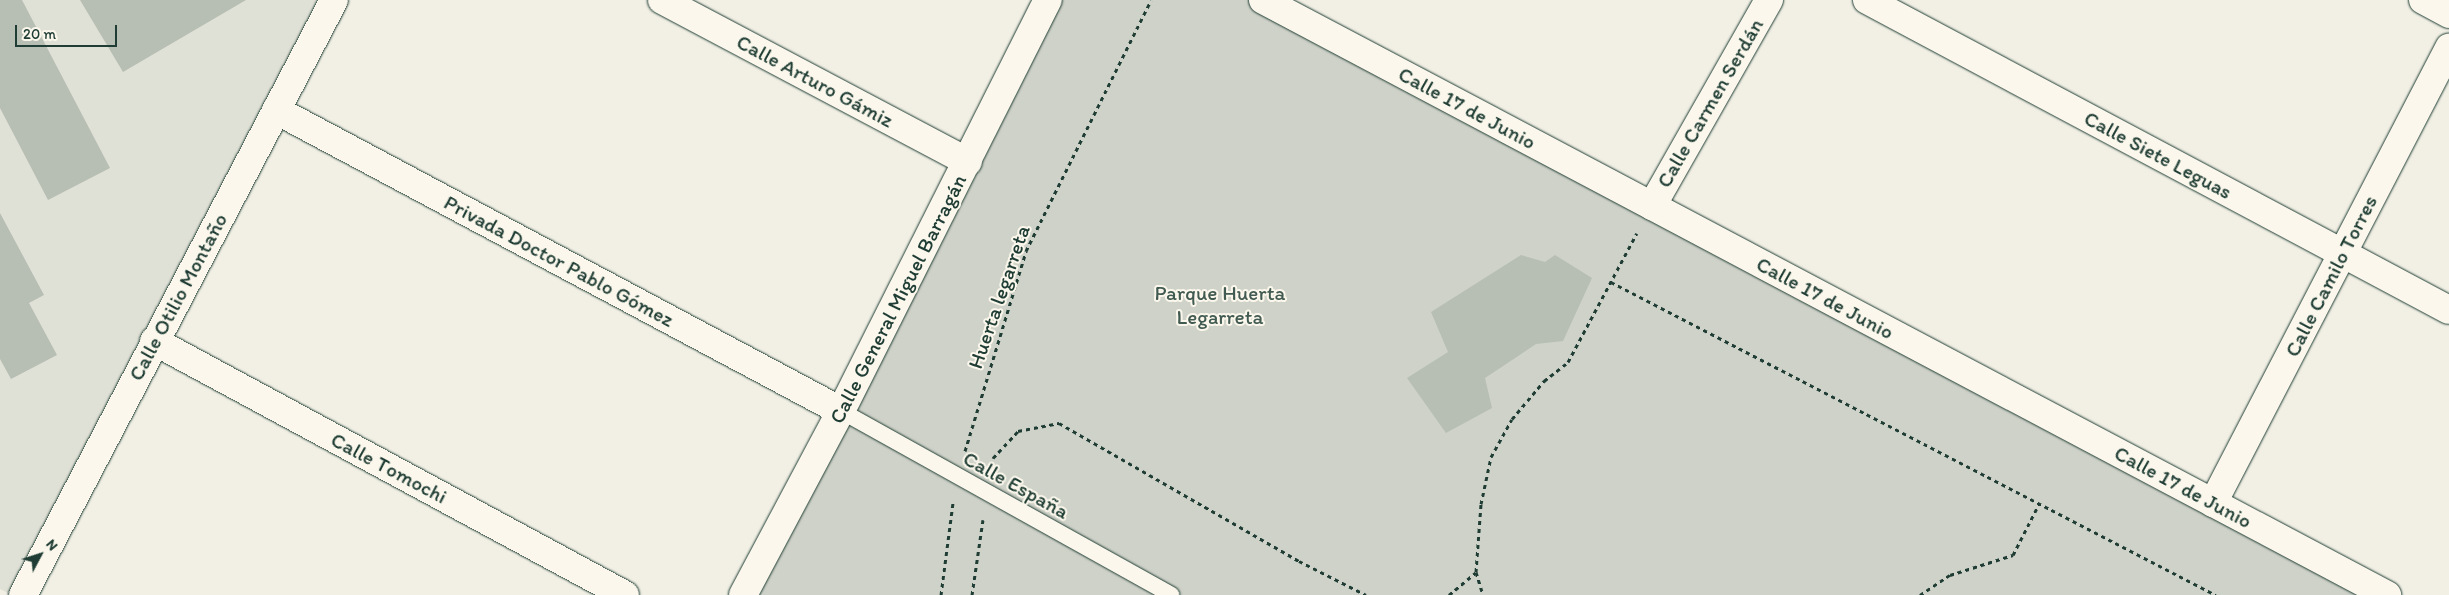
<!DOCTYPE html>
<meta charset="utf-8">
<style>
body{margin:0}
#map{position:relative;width:2449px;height:595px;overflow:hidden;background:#f2f0e5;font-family:Itim,sans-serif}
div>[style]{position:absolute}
.built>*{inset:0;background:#e0e1d6}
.green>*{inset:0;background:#cfd2c8}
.building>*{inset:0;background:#b7beb3}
.path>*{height:3px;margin-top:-1.5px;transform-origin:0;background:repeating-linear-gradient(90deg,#1f3d34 0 4px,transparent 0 8px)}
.roads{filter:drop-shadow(0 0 1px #1f3d34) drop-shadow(0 0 1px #1f3d34)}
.service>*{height:16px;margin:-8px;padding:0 8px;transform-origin:8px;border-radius:8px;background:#fbf7ec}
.minor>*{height:28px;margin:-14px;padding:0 14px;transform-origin:14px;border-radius:14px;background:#fbf7ec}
.secondary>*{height:28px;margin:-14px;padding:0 14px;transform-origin:14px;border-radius:14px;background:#fbf7ec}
span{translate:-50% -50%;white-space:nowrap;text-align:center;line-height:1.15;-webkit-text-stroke:4px #fbf7ec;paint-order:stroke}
.street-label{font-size:21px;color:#1f3d34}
.park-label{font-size:21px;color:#425b52}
.north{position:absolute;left:15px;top:530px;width:50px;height:50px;-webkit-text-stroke:4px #fbf7ec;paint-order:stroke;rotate:50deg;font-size:14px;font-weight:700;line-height:20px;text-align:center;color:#1f3d34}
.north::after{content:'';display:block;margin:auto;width:18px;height:22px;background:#1f3d34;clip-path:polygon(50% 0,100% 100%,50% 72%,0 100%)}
.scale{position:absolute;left:15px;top:25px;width:102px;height:22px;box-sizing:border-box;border:2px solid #1f3d34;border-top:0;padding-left:6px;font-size:15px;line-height:18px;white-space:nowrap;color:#1f3d34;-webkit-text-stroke:4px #fbf7ec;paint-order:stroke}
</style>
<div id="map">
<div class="built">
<i style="clip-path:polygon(0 0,334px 0,12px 595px,0 589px)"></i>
</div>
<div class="green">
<i style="clip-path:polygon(1048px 0,1263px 0,2387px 595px,743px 595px)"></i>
</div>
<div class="building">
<i style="clip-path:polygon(0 0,22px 0,110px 168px,48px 200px,0 108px)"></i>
<i style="clip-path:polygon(80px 0,246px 0,123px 72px)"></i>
<i style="clip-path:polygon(0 213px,44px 295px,29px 303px,57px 355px,11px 379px,0 359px)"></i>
<i style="clip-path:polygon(1521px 255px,1545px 262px,1555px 255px,1592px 278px,1563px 341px,1536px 344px,1485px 378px,1492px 408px,1446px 433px,1407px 378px,1448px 352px,1431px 312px)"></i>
</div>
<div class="path">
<i style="left:1611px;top:282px;width:681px;rotate:27.36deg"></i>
<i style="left:965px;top:451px;width:209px;rotate:-73deg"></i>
<i style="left:1026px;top:251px;width:280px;rotate:-63.5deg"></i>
<i style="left:991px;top:466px;width:8px;rotate:-76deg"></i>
<i style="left:993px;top:458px;width:37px;rotate:-47deg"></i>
<i style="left:1018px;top:431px;width:42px;rotate:-11deg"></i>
<i style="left:1059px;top:423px;width:277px;rotate:29.9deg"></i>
<i style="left:1299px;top:561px;width:75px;rotate:26.9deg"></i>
<i style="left:1476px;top:572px;width:24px;rotate:73deg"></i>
<i style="left:941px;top:595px;width:93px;rotate:-82.6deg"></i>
<i style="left:972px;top:595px;width:76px;rotate:-81.7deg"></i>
<i style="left:1449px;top:595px;width:35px;rotate:-40deg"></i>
<i style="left:1476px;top:572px;width:68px;rotate:-85.8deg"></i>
<i style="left:1481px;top:504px;width:48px;rotate:-78deg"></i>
<i style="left:1491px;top:457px;width:43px;rotate:-61.1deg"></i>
<i style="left:1512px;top:419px;width:50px;rotate:-49.9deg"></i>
<i style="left:1544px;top:381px;width:31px;rotate:-38deg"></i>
<i style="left:1568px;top:362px;width:146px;rotate:-61.9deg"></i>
<i style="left:1920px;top:595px;width:36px;rotate:-34deg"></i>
<i style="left:1950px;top:575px;width:66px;rotate:-17.6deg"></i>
<i style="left:2013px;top:555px;width:57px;rotate:-63deg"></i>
</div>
<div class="roads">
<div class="service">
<i style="left:841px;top:411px;width:378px;rotate:29.1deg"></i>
</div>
<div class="minor">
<i style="left:662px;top:0;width:346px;rotate:27.9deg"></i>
<i style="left:1263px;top:0;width:1272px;rotate:27.89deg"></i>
<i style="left:1867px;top:0;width:659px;rotate:28.04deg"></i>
<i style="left:2423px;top:0;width:30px;rotate:28deg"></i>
<i style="left:276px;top:110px;width:640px;rotate:28.05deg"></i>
<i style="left:1652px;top:206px;width:237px;rotate:-60.4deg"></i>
<i style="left:154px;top:341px;width:535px;rotate:28.34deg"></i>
<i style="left:2213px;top:503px;width:513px;rotate:-62.59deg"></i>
<i style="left:23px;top:595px;width:671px;rotate:-62.4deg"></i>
</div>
<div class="secondary">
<i style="left:743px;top:595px;width:208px;rotate:-62deg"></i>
<i style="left:841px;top:411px;width:460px;rotate:-63.3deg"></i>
</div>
</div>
<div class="street-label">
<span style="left:815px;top:81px;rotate:28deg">Calle Arturo Gámiz</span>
<span style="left:1710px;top:103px;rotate:-60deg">Calle Carmen Serdán</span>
<span style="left:1467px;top:108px;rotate:28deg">Calle 17 de Junio</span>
<span style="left:2158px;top:155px;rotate:28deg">Calle Siete Leguas</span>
<span style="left:559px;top:261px;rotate:28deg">Privada Doctor Pablo Gómez</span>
<span style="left:2331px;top:276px;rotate:-63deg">Calle Camilo Torres</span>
<span style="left:178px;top:297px;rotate:-62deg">Calle Otilio Montaño</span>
<span style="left:999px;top:297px;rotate:-71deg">Huerta legarreta</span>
<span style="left:1825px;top:298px;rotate:28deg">Calle 17 de Junio</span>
<span style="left:898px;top:299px;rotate:-63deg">Calle General Miguel Barragán</span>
<span style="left:389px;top:468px;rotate:28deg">Calle Tomochi</span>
<span style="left:1016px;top:485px;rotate:29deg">Calle España</span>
<span style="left:2183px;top:487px;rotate:28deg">Calle 17 de Junio</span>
</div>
<div class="park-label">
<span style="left:1220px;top:305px">Parque Huerta<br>Legarreta</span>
</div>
<div class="north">N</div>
<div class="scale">20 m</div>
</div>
